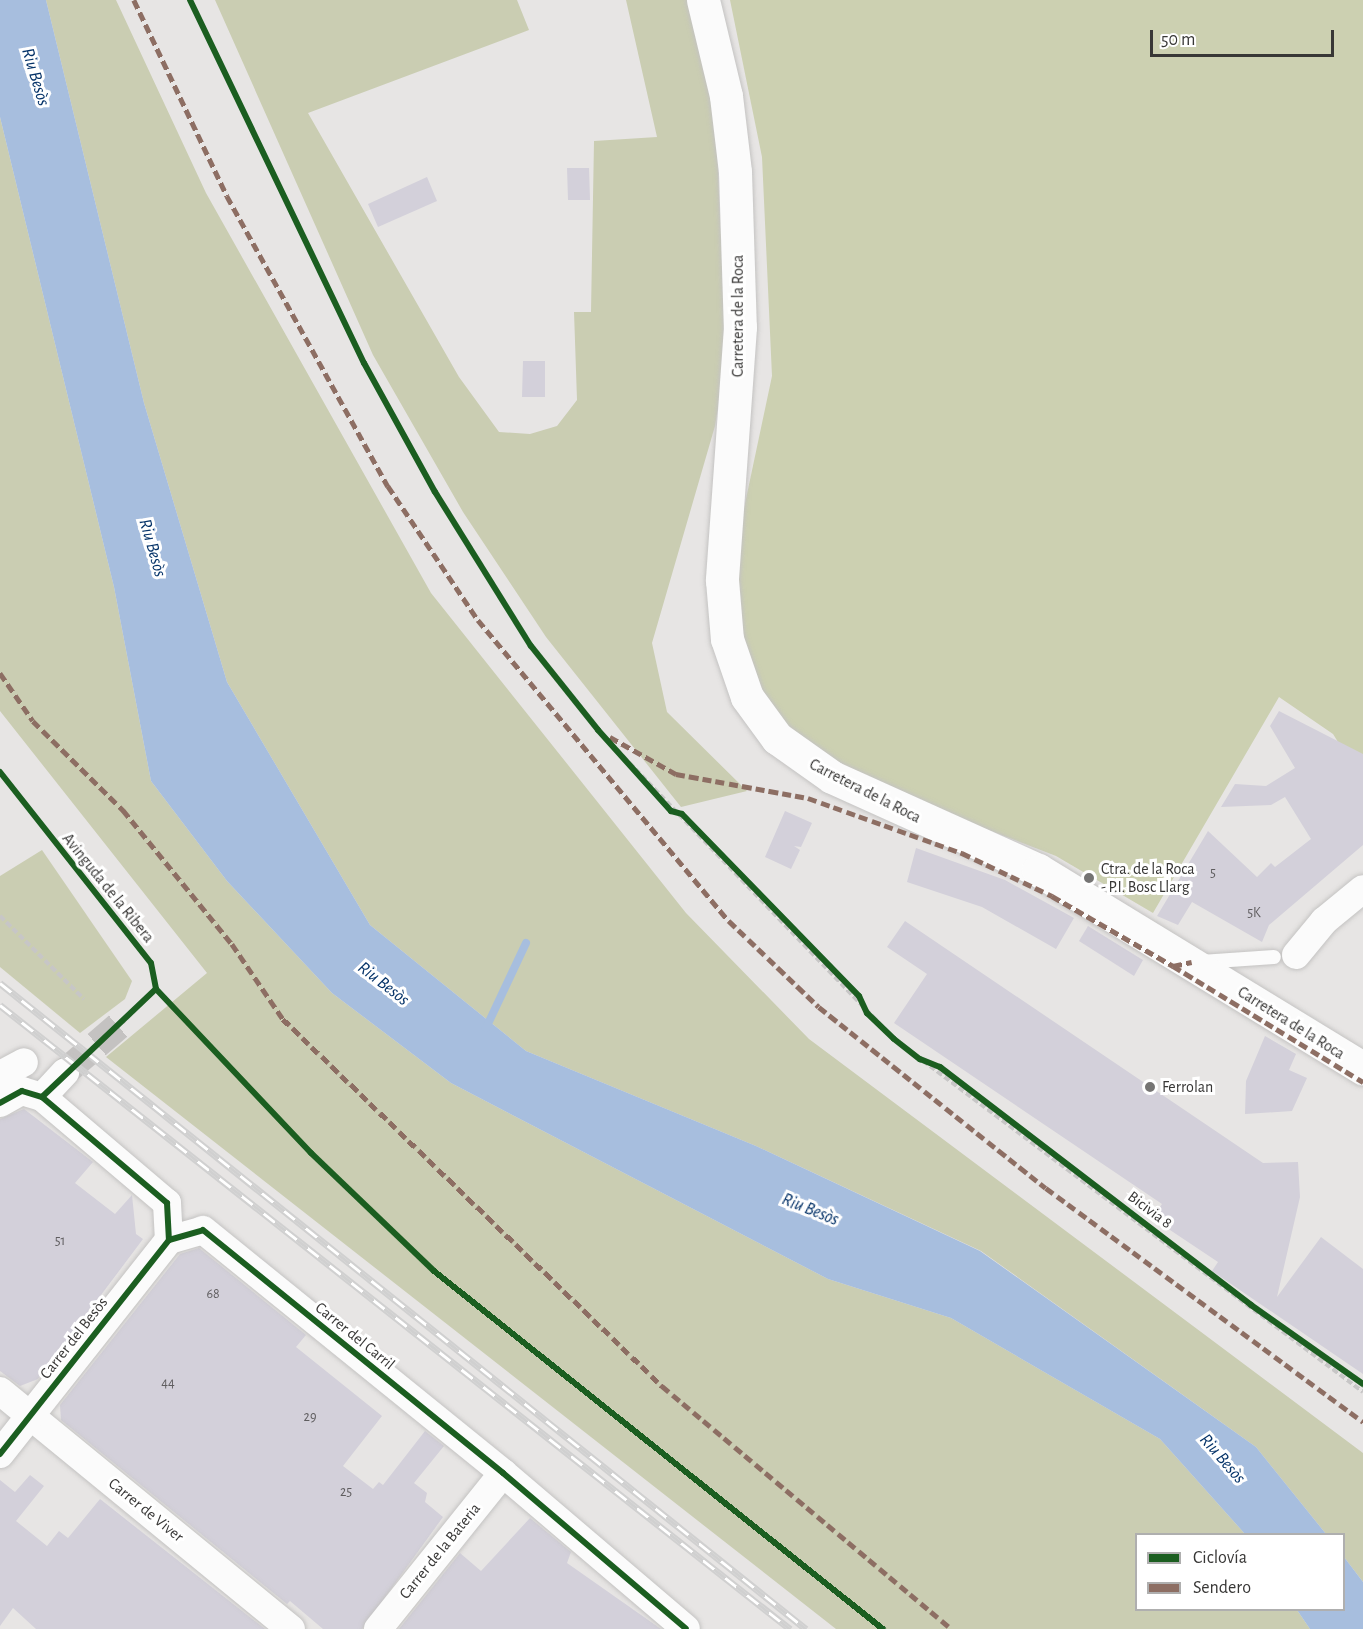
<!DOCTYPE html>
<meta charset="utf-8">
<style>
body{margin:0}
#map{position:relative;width:1363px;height:1629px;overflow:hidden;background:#e7e5e4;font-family:"Alegreya Sans",sans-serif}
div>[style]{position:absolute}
.green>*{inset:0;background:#cacdb2}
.forest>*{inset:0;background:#ccd0b1}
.water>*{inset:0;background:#a7bede}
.stream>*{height:8px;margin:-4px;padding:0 4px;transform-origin:4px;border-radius:4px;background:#a7bede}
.building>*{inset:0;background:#d3d0da}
.minor-tunnel>*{height:28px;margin-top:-14px;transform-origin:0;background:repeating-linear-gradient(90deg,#c4c2c1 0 28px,transparent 0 42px)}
.path>*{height:4px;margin-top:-2px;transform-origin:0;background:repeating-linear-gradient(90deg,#c7c6c6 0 6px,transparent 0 9px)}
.roads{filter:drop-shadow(0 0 2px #c4c3c2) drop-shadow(0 0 2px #c4c3c2)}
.service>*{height:14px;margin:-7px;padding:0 7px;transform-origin:7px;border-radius:7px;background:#fbfbfb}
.minor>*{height:28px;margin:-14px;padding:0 14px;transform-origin:14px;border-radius:14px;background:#fbfbfb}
.tertiary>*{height:33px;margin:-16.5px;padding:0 16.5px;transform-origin:16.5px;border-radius:16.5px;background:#fbfbfb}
.rail>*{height:7px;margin-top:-3.5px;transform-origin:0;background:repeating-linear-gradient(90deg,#fff 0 14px,#d0d0d0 0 28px);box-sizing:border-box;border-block:2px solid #d0d0d0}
.quiet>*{height:4.5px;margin-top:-2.25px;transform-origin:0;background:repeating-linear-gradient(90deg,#8d6e63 0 9px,transparent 0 13.5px)}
.cycleway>*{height:6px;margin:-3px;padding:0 3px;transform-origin:3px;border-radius:3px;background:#1b5e20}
.dots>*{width:16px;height:16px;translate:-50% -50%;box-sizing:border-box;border:3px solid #fff;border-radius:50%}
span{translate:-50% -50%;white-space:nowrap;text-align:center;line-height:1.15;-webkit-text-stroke:6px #fff;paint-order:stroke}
.number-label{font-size:14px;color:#5f5d5f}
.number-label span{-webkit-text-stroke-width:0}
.street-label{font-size:16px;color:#383736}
.poi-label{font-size:16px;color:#383736}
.left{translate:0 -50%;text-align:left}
.water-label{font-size:18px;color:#043268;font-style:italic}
.legend{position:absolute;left:1135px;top:1533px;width:210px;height:78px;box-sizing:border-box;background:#fff;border:2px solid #afafaf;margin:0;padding:8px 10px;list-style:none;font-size:18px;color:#383736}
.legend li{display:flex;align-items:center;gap:12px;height:30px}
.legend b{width:30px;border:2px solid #afafaf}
.scale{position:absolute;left:1150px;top:30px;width:184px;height:27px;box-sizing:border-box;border:3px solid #383736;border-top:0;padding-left:8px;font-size:18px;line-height:21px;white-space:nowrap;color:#383736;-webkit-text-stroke:4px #fff;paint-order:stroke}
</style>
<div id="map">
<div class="green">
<i style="clip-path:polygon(46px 0,116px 0,206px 193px,431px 593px,686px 913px,809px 1039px,1363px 1453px,1363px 1582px,1344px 1557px,1344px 1534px,1326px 1534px,1256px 1447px,981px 1251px,756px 1146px,526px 1051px,370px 925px,227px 682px,144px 403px)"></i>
<i style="clip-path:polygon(215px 0,517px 0,529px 30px,308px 113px,459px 377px,499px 432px,530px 434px,557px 426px,577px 400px,574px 312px,591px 312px,594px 141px,657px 137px,626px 0,688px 0,715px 100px,726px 360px,715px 426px,652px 643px,667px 712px,747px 791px,681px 807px,546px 637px,463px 512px,373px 355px)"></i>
<i style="clip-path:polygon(0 117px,114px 587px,151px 781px,227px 881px,332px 993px,451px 1083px,828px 1279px,951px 1318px,1160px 1439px,1245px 1534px,1136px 1534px,1136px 1610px,1297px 1610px,1310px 1629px,836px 1629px,106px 1057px,207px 973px,0 711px)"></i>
<i style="clip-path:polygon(42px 850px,132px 981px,125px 999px,80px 1033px,0 967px,0 876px)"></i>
</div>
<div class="forest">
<i style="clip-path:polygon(730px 0,1363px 0,1363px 782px,1333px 734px,1279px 697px,1153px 913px,1056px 856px,867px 783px,758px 724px,714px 650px,772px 376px,762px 157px)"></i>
</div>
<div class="water">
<i style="clip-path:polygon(0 0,46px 0,144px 403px,227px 682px,370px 925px,526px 1051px,756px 1146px,980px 1251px,1256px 1447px,1326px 1534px,1245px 1534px,1160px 1439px,951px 1318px,828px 1279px,451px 1083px,332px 993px,227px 881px,151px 781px,114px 587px,0 117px)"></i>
<i style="clip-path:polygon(1344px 1557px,1363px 1582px,1363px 1629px,1310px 1629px,1297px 1610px,1344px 1610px)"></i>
</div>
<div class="stream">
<i style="left:486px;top:1028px;width:94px;rotate:-64.8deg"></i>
</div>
<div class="building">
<i style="clip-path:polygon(567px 168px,589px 168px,590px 200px,568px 200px)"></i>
<i style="clip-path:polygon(427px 177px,437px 201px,378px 227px,368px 204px)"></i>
<i style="clip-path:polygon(523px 361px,545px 361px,545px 397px,522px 397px)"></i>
<i style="clip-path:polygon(1279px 711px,1363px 754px,1363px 845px,1269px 925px,1262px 942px,1192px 902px,1178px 925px,1157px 916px,1208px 831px,1257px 877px,1271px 863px,1275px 867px,1311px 839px,1285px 797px,1271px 805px,1221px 807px,1235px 784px,1266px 786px,1295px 768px,1270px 726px)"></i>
<i style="clip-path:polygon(785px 811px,812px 823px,801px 847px,794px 846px,800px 850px,791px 869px,765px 857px)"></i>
<i style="clip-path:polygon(916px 848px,1005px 880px,1074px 918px,1056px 949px,982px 907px,907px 882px)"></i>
<i style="clip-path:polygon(905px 921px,1263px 1163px,1298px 1162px,1300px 1197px,1277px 1297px,1321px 1237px,1363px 1269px,1363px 1374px,1212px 1271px,1218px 1262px,1152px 1218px,1162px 1204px,894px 1023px,927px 974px,887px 947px)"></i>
<i style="clip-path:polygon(1088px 926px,1143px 960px,1134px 976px,1079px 941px)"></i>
<i style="clip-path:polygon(1265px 1036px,1296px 1054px,1289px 1070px,1307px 1078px,1292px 1111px,1245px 1114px,1246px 1081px)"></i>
<i style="clip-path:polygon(24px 1109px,93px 1162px,75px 1183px,115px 1214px,132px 1195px,136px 1234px,143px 1239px,38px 1379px,20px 1386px,0 1371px,0 1119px)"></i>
<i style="clip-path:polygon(199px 1248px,306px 1335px,296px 1347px,382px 1416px,343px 1466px,373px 1489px,379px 1482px,383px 1485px,425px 1431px,444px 1446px,414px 1483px,427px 1493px,425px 1502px,443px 1517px,362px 1629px,323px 1629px,290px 1601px,287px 1604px,61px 1420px,60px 1405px,180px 1254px)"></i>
<i style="clip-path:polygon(30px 1475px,44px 1486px,16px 1521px,47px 1546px,59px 1531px,68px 1538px,100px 1499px,265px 1629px,36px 1629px,13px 1608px,0 1626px,0 1480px,15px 1492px)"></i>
<i style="clip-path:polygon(530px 1518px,571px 1552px,567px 1563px,661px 1629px,399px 1629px,460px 1553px,481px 1571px)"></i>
</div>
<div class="minor-tunnel">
<i style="left:65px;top:1072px;width:77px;rotate:-40.8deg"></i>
</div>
<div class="path">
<i style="left:190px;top:0;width:403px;rotate:64.4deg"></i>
<i style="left:364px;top:363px;width:147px;rotate:61.2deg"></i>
<i style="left:435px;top:492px;width:181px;rotate:58.1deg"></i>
<i style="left:531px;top:646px;width:107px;rotate:51.4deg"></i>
<i style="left:598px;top:730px;width:428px;rotate:46.2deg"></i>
<i style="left:894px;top:1039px;width:587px;rotate:36.97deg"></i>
<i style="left:0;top:772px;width:243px;rotate:51.7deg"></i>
<i style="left:151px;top:963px;width:26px;rotate:79deg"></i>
<i style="left:156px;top:989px;width:47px;rotate:135deg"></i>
<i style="left:0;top:916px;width:118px;rotate:44.7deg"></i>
</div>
<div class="roads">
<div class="service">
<i style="left:1201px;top:962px;width:73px;rotate:-3.9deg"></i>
</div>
<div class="minor">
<i style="left:1296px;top:955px;width:44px;rotate:-50.5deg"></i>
<i style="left:1324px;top:921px;width:50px;rotate:-39.4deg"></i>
<i style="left:0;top:1075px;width:27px;rotate:-28deg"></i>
<i style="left:42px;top:1097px;width:34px;rotate:-47deg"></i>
<i style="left:0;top:1103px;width:25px;rotate:-29deg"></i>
<i style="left:22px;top:1091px;width:21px;rotate:17deg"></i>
<i style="left:42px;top:1097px;width:164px;rotate:40.3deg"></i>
<i style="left:167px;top:1203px;width:37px;rotate:87deg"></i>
<i style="left:169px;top:1240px;width:35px;rotate:-16deg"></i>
<i style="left:203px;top:1230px;width:386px;rotate:39deg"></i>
<i style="left:503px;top:1473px;width:240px;rotate:40.4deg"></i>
<i style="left:0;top:1391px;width:376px;rotate:39.3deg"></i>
<i style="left:0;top:1454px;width:273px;rotate:-51.7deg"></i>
<i style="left:378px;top:1629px;width:200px;rotate:-51.3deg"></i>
</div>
<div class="tertiary">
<i style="left:703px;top:0;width:99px;rotate:76.5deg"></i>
<i style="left:726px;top:96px;width:77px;rotate:83.2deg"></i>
<i style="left:735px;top:172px;width:155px;rotate:88.2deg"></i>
<i style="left:740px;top:327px;width:254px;rotate:94.1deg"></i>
<i style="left:722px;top:580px;width:59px;rotate:85.2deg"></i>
<i style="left:727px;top:639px;width:61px;rotate:71deg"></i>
<i style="left:747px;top:697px;width:51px;rotate:53.8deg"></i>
<i style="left:777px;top:738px;width:67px;rotate:35.3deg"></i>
<i style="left:832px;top:777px;width:226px;rotate:24.3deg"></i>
<i style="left:1038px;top:870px;width:381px;rotate:31.4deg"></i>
</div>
</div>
<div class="rail">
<i style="left:0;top:983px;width:1033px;rotate:38.71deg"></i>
<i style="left:0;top:1005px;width:1007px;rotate:38.3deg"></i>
</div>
<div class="quiet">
<i style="left:134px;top:0;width:217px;rotate:64.6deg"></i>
<i style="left:227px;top:196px;width:332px;rotate:61deg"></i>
<i style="left:388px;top:486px;width:161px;rotate:56.1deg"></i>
<i style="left:478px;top:620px;width:392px;rotate:50.2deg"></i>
<i style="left:729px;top:921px;width:124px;rotate:43.7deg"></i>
<i style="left:819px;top:1007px;width:290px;rotate:38.6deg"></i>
<i style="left:1046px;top:1188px;width:394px;rotate:36.4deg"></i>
<i style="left:0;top:673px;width:58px;rotate:55.5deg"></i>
<i style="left:33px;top:721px;width:127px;rotate:44.7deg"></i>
<i style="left:123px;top:810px;width:173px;rotate:50.9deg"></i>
<i style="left:232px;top:944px;width:91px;rotate:55.8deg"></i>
<i style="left:283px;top:1019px;width:528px;rotate:44.08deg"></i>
<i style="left:662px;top:1386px;width:378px;rotate:40deg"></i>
<i style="left:610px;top:737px;width:76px;rotate:29.3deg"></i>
<i style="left:676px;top:774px;width:134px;rotate:10.3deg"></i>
<i style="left:808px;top:798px;width:164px;rotate:19.7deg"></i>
<i style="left:962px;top:853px;width:100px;rotate:25.5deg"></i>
<i style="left:1052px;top:896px;width:140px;rotate:30deg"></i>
<i style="left:1173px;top:966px;width:19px;rotate:-12deg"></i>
<i style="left:1173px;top:966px;width:223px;rotate:31.4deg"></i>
</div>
<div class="cycleway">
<i style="left:190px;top:0;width:403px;rotate:64.4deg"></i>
<i style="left:364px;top:363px;width:147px;rotate:61.2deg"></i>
<i style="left:435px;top:492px;width:181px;rotate:58.1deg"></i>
<i style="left:531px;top:646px;width:107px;rotate:51.4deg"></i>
<i style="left:598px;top:730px;width:109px;rotate:48deg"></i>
<i style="left:671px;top:811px;width:11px;rotate:15deg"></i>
<i style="left:682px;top:814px;width:254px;rotate:45.8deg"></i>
<i style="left:859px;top:996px;width:19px;rotate:65deg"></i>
<i style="left:867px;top:1013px;width:37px;rotate:44deg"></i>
<i style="left:894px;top:1039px;width:33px;rotate:38deg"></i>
<i style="left:920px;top:1059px;width:22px;rotate:22deg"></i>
<i style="left:940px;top:1067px;width:392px;rotate:37.4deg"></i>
<i style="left:1251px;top:1305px;width:137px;rotate:35.2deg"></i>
<i style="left:0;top:772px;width:243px;rotate:51.7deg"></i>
<i style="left:151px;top:963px;width:26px;rotate:79deg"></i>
<i style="left:156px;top:989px;width:226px;rotate:46.6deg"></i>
<i style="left:311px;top:1153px;width:170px;rotate:43.8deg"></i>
<i style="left:434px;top:1271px;width:574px;rotate:38.57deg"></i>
<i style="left:42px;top:1097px;width:157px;rotate:-43.5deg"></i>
<i style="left:0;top:1103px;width:25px;rotate:-29deg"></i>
<i style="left:22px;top:1091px;width:21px;rotate:17deg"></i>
<i style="left:42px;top:1097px;width:164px;rotate:40.3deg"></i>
<i style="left:167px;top:1203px;width:37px;rotate:87deg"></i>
<i style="left:169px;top:1240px;width:35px;rotate:-16deg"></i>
<i style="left:203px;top:1230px;width:386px;rotate:39deg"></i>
<i style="left:503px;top:1473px;width:240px;rotate:40.4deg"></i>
<i style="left:0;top:1454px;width:273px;rotate:-51.7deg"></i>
</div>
<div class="dots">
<i style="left:1089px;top:878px;background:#757473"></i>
<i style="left:1150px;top:1087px;background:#757473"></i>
</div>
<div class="number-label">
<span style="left:1213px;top:873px">5</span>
<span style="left:1254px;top:913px">5K</span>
<span style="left:60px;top:1241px">51</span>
<span style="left:213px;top:1294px">68</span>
<span style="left:168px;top:1383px">44</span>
<span style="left:310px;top:1417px">29</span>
<span style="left:346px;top:1492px">25</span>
</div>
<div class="street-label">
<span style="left:738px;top:316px;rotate:-90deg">Carretera de la Roca</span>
<span style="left:865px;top:791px;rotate:27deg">Carretera de la Roca</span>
<span style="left:108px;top:888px;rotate:51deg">Avinguda de la Ribera</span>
<span style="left:1291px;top:1023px;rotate:32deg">Carretera de la Roca</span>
<span style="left:1150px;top:1210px;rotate:37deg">Bicivia 8</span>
<span style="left:355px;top:1336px;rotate:39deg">Carrer del Carril</span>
<span style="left:74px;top:1338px;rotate:-52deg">Carrer del Besòs</span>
<span style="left:146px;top:1510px;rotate:39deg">Carrer de Viver</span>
<span style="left:440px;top:1551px;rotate:-51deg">Carrer de la Bateria</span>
</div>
<div class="poi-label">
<span class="left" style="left:1101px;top:878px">Ctra. de la Roca<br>- P.I. Bosc Llarg</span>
<span class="left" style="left:1162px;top:1087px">Ferrolan</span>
</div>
<div class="water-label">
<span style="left:35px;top:77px;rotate:73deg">Riu Besòs</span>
<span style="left:152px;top:548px;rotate:74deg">Riu Besòs</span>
<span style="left:383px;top:984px;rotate:38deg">Riu Besòs</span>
<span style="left:810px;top:1210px;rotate:22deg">Riu Besòs</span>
<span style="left:1222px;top:1459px;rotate:49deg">Riu Besòs</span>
</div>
<ul class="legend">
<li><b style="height:8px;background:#1b5e20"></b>Ciclovía</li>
<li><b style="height:8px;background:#8d6e63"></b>Sendero</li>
</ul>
<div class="scale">50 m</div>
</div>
